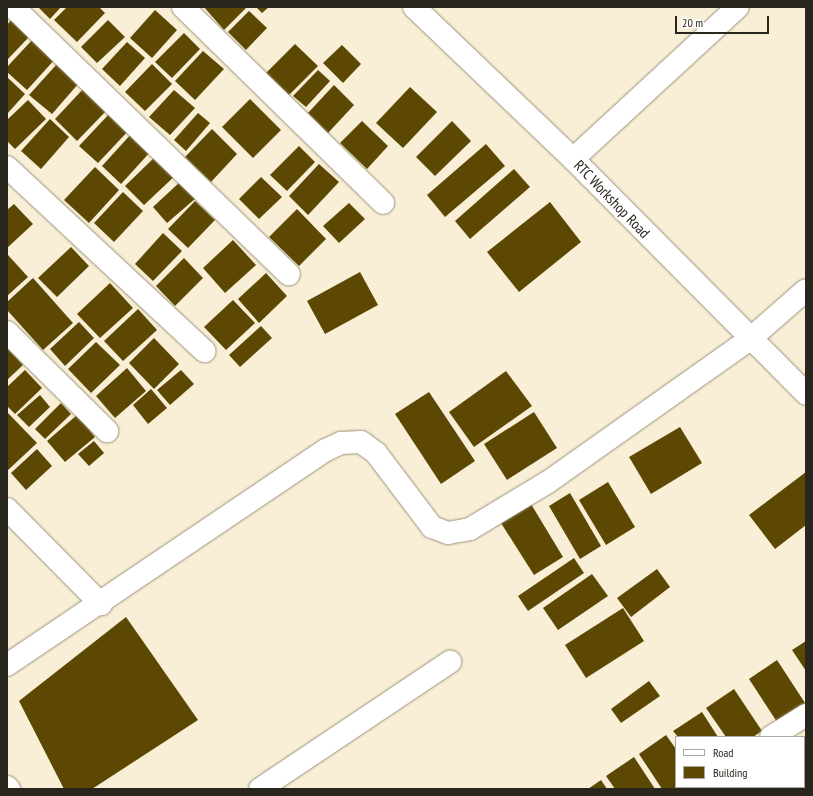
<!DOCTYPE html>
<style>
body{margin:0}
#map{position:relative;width:813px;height:796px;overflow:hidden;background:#f9efd7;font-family:"PT Sans Narrow",sans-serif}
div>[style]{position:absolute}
.building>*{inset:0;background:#5c4703}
.roads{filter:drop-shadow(0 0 1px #9b927b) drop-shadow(0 0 1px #9b927b)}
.minor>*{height:22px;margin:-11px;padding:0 11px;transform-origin:11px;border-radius:11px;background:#fff}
.tertiary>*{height:22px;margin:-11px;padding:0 11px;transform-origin:11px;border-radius:11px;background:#fff}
span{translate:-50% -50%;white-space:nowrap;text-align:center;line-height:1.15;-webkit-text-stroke:4px #fff;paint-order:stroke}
.street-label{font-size:15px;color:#29261d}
.frame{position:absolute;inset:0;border:8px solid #29261d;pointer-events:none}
.legend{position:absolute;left:675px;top:736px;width:130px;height:52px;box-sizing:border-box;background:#fff;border:1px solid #a9a8a5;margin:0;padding:5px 7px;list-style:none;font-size:12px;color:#29261d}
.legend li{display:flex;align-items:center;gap:8px;height:20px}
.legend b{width:20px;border:1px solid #a9a8a5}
.scale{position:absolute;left:675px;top:16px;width:94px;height:18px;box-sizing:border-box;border:2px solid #29261d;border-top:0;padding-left:5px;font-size:12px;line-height:14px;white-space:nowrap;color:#29261d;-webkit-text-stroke:3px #fff;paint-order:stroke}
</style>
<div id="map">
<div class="building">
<i style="clip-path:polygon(38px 7px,61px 7px,50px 19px)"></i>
<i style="clip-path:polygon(67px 7px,99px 7px,105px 13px,77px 42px,54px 20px)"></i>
<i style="clip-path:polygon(204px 7px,245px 7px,246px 8px,224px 30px)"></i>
<i style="clip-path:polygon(256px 7px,269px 7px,262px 13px)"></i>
<i style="clip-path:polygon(155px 10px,177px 30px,152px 58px,130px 38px)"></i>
<i style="clip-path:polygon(249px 11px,267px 28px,246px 50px,228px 32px)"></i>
<i style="clip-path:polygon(11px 20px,29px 37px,7px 60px,7px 25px)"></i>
<i style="clip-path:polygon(108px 20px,125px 37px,97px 63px,81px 47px)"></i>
<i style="clip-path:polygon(184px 33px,200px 49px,172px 78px,155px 62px)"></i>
<i style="clip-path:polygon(34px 38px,56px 58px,27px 90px,7px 72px,7px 67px)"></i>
<i style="clip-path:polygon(127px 42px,145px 58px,120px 86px,102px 69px)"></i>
<i style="clip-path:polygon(295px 44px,318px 66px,289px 95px,266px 73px)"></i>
<i style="clip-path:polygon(342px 45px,361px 64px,343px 83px,323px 63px)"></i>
<i style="clip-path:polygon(203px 51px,224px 69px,195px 100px,175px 81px)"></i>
<i style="clip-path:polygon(57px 64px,79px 83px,52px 114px,29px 95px)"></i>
<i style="clip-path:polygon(152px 64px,172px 84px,145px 111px,125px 92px)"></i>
<i style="clip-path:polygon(318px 70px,330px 81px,306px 107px,293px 96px)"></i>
<i style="clip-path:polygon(7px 77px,25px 94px,7px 114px)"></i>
<i style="clip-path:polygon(334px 85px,354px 105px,328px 133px,308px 113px)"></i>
<i style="clip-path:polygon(85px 87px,108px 109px,77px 141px,55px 119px)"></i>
<i style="clip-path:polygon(410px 87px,437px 112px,403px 148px,376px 123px)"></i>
<i style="clip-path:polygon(174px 90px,195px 108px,170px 135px,149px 117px)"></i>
<i style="clip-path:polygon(250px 99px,281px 130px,253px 158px,222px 127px)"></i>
<i style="clip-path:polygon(28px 100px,46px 119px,15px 149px,7px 141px,7px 120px)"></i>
<i style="clip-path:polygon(111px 112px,130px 129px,98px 163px,79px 146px)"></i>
<i style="clip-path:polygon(198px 113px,210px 123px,186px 151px,174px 140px)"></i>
<i style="clip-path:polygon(50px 119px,69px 137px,41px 169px,21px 151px)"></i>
<i style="clip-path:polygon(362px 121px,388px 146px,367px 169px,340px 143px)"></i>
<i style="clip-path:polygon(452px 121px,471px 141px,435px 176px,416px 157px)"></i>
<i style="clip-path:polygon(212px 129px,237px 154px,211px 182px,185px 157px)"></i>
<i style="clip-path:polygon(133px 132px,152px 150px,121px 184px,102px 166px)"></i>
<i style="clip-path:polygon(486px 144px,505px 166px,445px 217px,427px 195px)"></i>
<i style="clip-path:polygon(299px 146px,315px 162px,287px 191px,270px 175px)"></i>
<i style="clip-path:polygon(159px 153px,178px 173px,144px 205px,125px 186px)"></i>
<i style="clip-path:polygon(319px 164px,339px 182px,308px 215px,289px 196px)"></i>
<i style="clip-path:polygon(95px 167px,119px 190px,89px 223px,64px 200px)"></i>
<i style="clip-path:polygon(514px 169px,530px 187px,470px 239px,455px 221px)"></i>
<i style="clip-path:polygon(261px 177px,282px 197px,259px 219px,239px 199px)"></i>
<i style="clip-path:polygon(181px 181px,196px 198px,167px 223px,153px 207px)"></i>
<i style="clip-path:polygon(123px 192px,143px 211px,114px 242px,94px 223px)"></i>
<i style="clip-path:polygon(195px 201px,215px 220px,188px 248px,168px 229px)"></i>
<i style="clip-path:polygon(550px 202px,581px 242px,519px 292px,487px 252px)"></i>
<i style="clip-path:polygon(349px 203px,365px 219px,339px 243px,323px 226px)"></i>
<i style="clip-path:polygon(14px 204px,33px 224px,7px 248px,7px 210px)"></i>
<i style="clip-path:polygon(297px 209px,326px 239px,299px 266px,269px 237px)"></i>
<i style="clip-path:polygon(163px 233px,182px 251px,153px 281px,135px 264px)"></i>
<i style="clip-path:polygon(233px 240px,256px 265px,225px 293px,203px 268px)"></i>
<i style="clip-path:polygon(71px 247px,89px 266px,57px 297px,38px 278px)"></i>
<i style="clip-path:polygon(8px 255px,28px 277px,7px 296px,7px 256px)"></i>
<i style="clip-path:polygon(184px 258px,203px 278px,175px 306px,156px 286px)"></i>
<i style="clip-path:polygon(360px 272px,378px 305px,325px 334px,307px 301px)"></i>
<i style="clip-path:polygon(266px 273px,287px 296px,259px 323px,238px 299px)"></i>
<i style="clip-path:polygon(33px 278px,73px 323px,43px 350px,7px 310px,7px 302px)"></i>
<i style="clip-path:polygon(110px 283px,133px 308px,100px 338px,77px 314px)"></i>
<i style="clip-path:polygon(233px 300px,255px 323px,226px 350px,204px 327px)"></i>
<i style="clip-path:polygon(138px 309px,157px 330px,123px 361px,104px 341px)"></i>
<i style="clip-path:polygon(79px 322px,94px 338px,65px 366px,50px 349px)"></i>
<i style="clip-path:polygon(261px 326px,272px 338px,240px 367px,229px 355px)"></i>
<i style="clip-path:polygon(154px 338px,179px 364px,154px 389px,129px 363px)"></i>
<i style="clip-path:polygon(96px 342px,120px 365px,91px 393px,68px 369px)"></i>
<i style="clip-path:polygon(7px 348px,23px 365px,7px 380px)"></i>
<i style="clip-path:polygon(127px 368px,146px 391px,115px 418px,96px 396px)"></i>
<i style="clip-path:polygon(25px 370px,42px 388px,15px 414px,7px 406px,7px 387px)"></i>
<i style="clip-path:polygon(181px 370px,194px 384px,170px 405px,157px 390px)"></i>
<i style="clip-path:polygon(506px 371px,532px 406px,474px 447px,449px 412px)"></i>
<i style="clip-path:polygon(151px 389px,167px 408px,148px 424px,133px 405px)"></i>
<i style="clip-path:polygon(429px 392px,475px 461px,441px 484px,395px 414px)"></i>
<i style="clip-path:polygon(40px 395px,50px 407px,29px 427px,17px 415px)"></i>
<i style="clip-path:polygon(61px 403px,71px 414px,45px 439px,35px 429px)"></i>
<i style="clip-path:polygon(7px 412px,37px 443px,7px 471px)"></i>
<i style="clip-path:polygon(534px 412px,557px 448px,507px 480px,484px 444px)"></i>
<i style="clip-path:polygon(77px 415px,95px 437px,65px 462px,47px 441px)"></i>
<i style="clip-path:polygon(680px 427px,702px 463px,651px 494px,629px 457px)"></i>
<i style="clip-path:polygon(94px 441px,104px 453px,89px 466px,78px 454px)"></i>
<i style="clip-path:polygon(37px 449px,52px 466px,26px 490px,11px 473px)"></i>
<i style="clip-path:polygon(806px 472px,806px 525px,775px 549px,749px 515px)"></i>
<i style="clip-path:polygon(608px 482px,635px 527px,606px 545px,579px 500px)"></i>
<i style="clip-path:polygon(570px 493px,601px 546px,580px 559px,549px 506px)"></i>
<i style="clip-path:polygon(531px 504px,563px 557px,534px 575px,501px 523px)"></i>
<i style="clip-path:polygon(574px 558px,584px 573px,528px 611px,518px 596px)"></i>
<i style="clip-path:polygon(657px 569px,670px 587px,631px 617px,617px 598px)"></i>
<i style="clip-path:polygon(592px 574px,608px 596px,558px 630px,543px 608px)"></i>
<i style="clip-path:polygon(623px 608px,644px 641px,586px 678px,565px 645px)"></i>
<i style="clip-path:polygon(126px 617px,198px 720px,92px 789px,64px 789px,19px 701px)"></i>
<i style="clip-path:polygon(806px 641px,806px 671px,792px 650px)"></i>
<i style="clip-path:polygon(777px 660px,805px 703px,777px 722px,749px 679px)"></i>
<i style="clip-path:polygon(649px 681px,660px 696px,621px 723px,611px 709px)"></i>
<i style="clip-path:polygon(734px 689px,762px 731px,753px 737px,726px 737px,706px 708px)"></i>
<i style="clip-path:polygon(702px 712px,718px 737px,678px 737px,673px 731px)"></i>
<i style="clip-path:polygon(666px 735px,676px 749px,676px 787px,681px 787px,678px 789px,662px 789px,639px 754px)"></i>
<i style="clip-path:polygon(634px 757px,655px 789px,615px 789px,606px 776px)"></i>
<i style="clip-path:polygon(601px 780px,607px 789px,588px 789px)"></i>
</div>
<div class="roads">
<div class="minor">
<i style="left:13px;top:7px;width:384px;rotate:44.1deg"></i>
<i style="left:183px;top:7px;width:280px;rotate:44.4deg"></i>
<i style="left:573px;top:159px;width:224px;rotate:-42.7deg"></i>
<i style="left:7px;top:167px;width:270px;rotate:43deg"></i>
<i style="left:7px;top:332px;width:141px;rotate:44.7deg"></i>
<i style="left:7px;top:509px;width:134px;rotate:45.3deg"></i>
<i style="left:7px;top:665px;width:385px;rotate:-34deg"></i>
<i style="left:326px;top:450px;width:17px;rotate:-25deg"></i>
<i style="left:341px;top:443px;width:20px;rotate:-3deg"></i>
<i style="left:361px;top:442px;width:19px;rotate:36deg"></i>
<i style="left:376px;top:453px;width:93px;rotate:52.9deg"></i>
<i style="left:432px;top:527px;width:17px;rotate:21deg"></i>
<i style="left:448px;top:533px;width:22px;rotate:-10deg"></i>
<i style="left:470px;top:529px;width:91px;rotate:-31.1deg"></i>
<i style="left:548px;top:482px;width:247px;rotate:-35.3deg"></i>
<i style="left:750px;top:339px;width:74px;rotate:-41.2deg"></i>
<i style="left:771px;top:737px;width:41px;rotate:-32.2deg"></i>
<i style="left:260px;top:789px;width:229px;rotate:-33.8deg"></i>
<i style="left:689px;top:789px;width:4px;rotate:-34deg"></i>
</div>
<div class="tertiary">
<i style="left:414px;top:7px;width:220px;rotate:43.7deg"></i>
<i style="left:573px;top:159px;width:331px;rotate:45.2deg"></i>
<i style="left:7px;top:787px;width:3px;rotate:45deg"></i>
</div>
</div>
<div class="street-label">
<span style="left:612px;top:199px;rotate:46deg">RTC Workshop Road</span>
</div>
<div class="frame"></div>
<ul class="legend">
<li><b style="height:5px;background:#fff"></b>Road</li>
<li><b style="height:11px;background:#5c4703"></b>Building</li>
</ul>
<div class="scale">20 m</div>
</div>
